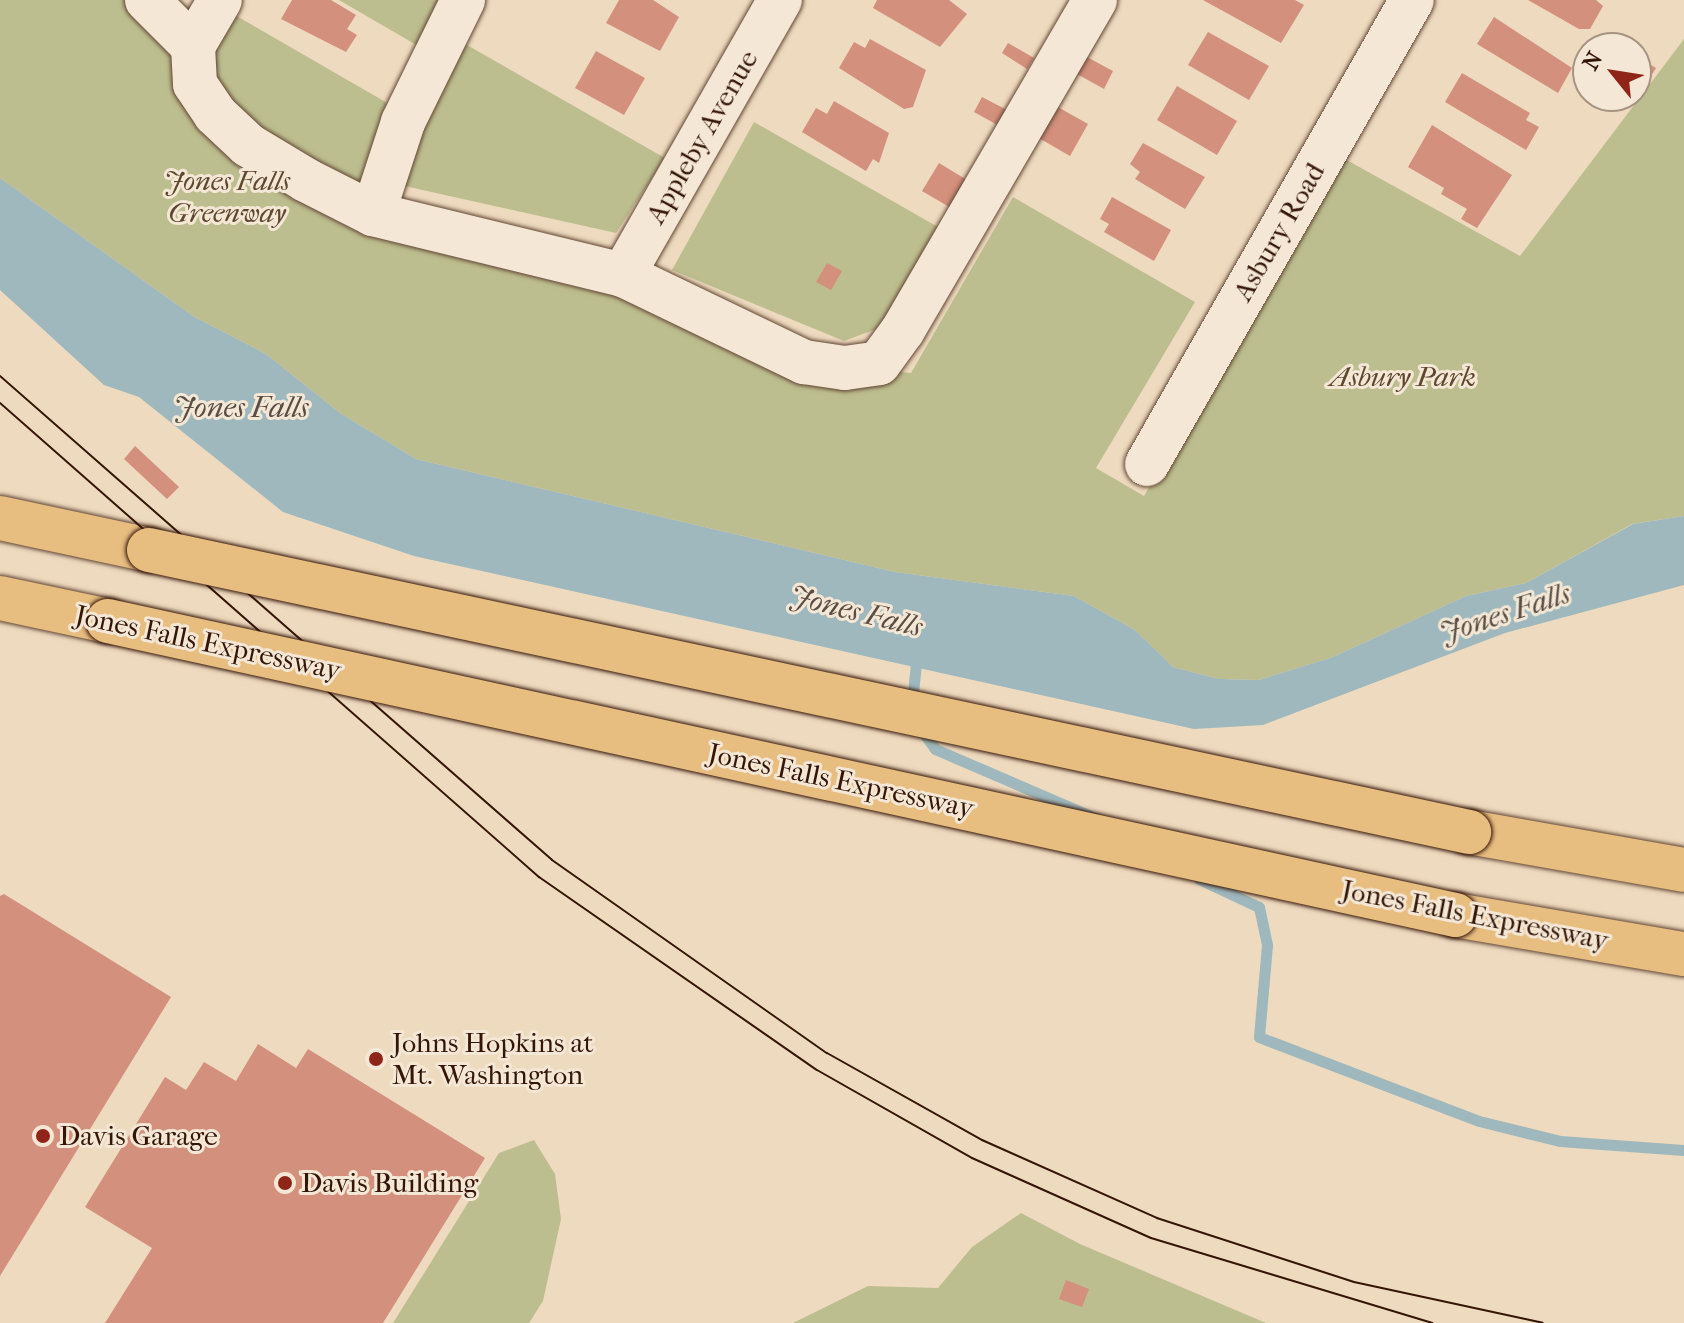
<!DOCTYPE html>
<style>
body{margin:0}
#map{position:relative;width:1684px;height:1323px;overflow:hidden;background:#eedabf;font-family:"IM FELL French Canon",serif}
div>[style]{position:absolute}
.green>*{inset:0;background:#bdbe8f}
.water>*{inset:0;background:#9eb8bd}
.stream>*{height:11px;margin:-5.5px;padding:0 5.5px;transform-origin:5.5px;border-radius:5.5px;background:#9eb8bd}
.building>*{inset:0;background:#d3907d}
.roads{filter:drop-shadow(0 0 2px #624634) drop-shadow(0 0 2px #624634)}
.minor>*{height:44px;margin:-22px;padding:0 22px;transform-origin:22px;border-radius:22px;background:#f4e7d5}
.highway>*{height:44px;margin:-22px;padding:0 22px;transform-origin:22px;border-radius:22px;background:#e7bd80}
.tram>*{height:2px;margin:-1px;padding:0 1px;transform-origin:1px;border-radius:1px;background:#341506}
.bridges{filter:drop-shadow(0 0 2px #341506) drop-shadow(0 0 2px #341506)}
.highway-bridge>*{height:44px;margin:-22px;padding:0 22px;transform-origin:22px;border-radius:22px;background:#e7bd80}
.dots>*{width:22px;height:22px;translate:-50% -50%;box-sizing:border-box;border:4px solid #f4e7d5;border-radius:50%}
span{translate:-50% -50%;white-space:nowrap;text-align:center;line-height:1.15;-webkit-text-stroke:6px #f4e7d5;paint-order:stroke}
.street-label{font-size:28px;color:#341506}
.park-label{font-size:28px;color:#5d482f;font-style:italic}
.poi-label{font-size:28px;color:#341506}
.left{translate:0 -50%;text-align:left}
.water-label{font-size:30px;color:#594e46;font-style:italic}
.north{position:absolute;left:1572px;top:32px;width:80px;height:80px;box-sizing:border-box;background:#f4e7d5;border:2px solid #a79382;border-radius:50%;rotate:300deg;font-size:22px;font-weight:700;line-height:32px;text-align:center;color:#341506}
.north::after{content:'';display:block;margin:auto;width:28px;height:36px;background:#8f2418;clip-path:polygon(50% 0,100% 100%,50% 72%,0 100%)}
</style>
<div id="map">
<div class="green">
<i style="clip-path:polygon(0 0,151px 0,183px 19px,235px 15px,408px 115px,453px 37px,665px 158px,616px 233px,400px 185px,346px 223px,517px 257px,793px 362px,911px 373px,1013px 197px,1195px 302px,1096px 468px,1144px 496px,1343px 158px,1520px 256px,1684px 39px,1684px 516px,1632px 524px,1526px 583px,1466px 596px,1333px 657px,1259px 680px,1219px 679px,1173px 667px,1135px 630px,1074px 596px,895px 572px,416px 459px,340px 413px,266px 354px,193px 316px,0 178px)"></i>
<i style="clip-path:polygon(339px 0,454px 0,425px 50px)"></i>
<i style="clip-path:polygon(754px 122px,938px 227px,879px 328px,844px 341px,672px 270px)"></i>
<i style="clip-path:polygon(534px 1140px,555px 1174px,561px 1219px,543px 1301px,529px 1323px,393px 1323px,499px 1153px)"></i>
<i style="clip-path:polygon(1021px 1213px,1080px 1244px,1266px 1323px,793px 1323px,868px 1286px,938px 1288px,972px 1247px)"></i>
</div>
<div class="water">
<i style="clip-path:polygon(0 178px,193px 316px,266px 354px,340px 413px,416px 459px,895px 572px,1074px 596px,1135px 630px,1173px 667px,1219px 679px,1259px 680px,1333px 657px,1466px 596px,1526px 583px,1633px 524px,1684px 516px,1684px 585px,1505px 633px,1263px 725px,1194px 729px,414px 556px,283px 512px,139px 397px,104px 385px,0 290px)"></i>
</div>
<div class="stream">
<i style="left:912px;top:703px;width:50px;rotate:-84.3deg"></i>
<i style="left:917px;top:724px;width:31px;rotate:54deg"></i>
<i style="left:935px;top:749px;width:182px;rotate:23.3deg"></i>
<i style="left:1199px;top:879px;width:66px;rotate:25deg"></i>
<i style="left:1259px;top:907px;width:39px;rotate:78deg"></i>
<i style="left:1267px;top:945px;width:92px;rotate:95deg"></i>
<i style="left:1259px;top:1037px;width:235px;rotate:20.9deg"></i>
<i style="left:1479px;top:1121px;width:83px;rotate:13.9deg"></i>
<i style="left:1560px;top:1141px;width:124px;rotate:4.2deg"></i>
</div>
<div class="building">
<i style="clip-path:polygon(292px 0,331px 0,356px 15px,347px 29px,357px 35px,346px 52px,281px 19px)"></i>
<i style="clip-path:polygon(619px 0,653px 0,679px 17px,660px 51px,606px 23px)"></i>
<i style="clip-path:polygon(877px 0,949px 0,967px 14px,940px 47px,873px 8px)"></i>
<i style="clip-path:polygon(1203px 0,1295px 0,1304px 5px,1281px 43px)"></i>
<i style="clip-path:polygon(1528px 0,1596px 0,1603px 6px,1590px 29px,1579px 29px)"></i>
<i style="clip-path:polygon(1494px 17px,1572px 68px,1558px 93px,1477px 44px)"></i>
<i style="clip-path:polygon(1208px 32px,1269px 66px,1249px 100px,1188px 65px)"></i>
<i style="clip-path:polygon(870px 39px,926px 70px,913px 107px,904px 109px,839px 68px,854px 42px,865px 48px)"></i>
<i style="clip-path:polygon(1008px 43px,1034px 58px,1027px 69px,1002px 53px)"></i>
<i style="clip-path:polygon(596px 51px,645px 78px,624px 115px,575px 88px)"></i>
<i style="clip-path:polygon(1085px 56px,1113px 71px,1104px 89px,1077px 74px)"></i>
<i style="clip-path:polygon(1641px 59px,1656px 68px,1645px 86px,1636px 81px)"></i>
<i style="clip-path:polygon(1462px 73px,1530px 113px,1526px 120px,1539px 127px,1526px 150px,1445px 102px)"></i>
<i style="clip-path:polygon(1177px 86px,1237px 121px,1217px 155px,1157px 120px)"></i>
<i style="clip-path:polygon(982px 97px,1009px 111px,1001px 127px,974px 112px)"></i>
<i style="clip-path:polygon(834px 101px,889px 133px,879px 163px,873px 159px,866px 171px,802px 132px,816px 108px,827px 114px)"></i>
<i style="clip-path:polygon(1056px 106px,1088px 124px,1070px 156px,1037px 137px)"></i>
<i style="clip-path:polygon(1432px 125px,1512px 175px,1477px 228px,1461px 219px,1467px 209px,1441px 194px,1444px 188px,1408px 167px)"></i>
<i style="clip-path:polygon(1143px 143px,1205px 177px,1185px 209px,1135px 179px,1140px 172px,1130px 164px)"></i>
<i style="clip-path:polygon(939px 163px,967px 180px,951px 208px,922px 191px)"></i>
<i style="clip-path:polygon(1112px 197px,1171px 230px,1154px 261px,1104px 232px,1109px 224px,1100px 219px)"></i>
<i style="clip-path:polygon(827px 263px,842px 271px,831px 290px,816px 282px)"></i>
<i style="clip-path:polygon(135px 446px,179px 487px,167px 499px,124px 459px)"></i>
<i style="clip-path:polygon(4px 894px,171px 997px,0 1276px,0 896px)"></i>
<i style="clip-path:polygon(258px 1044px,296px 1068px,308px 1049px,485px 1158px,383px 1323px,105px 1323px,152px 1248px,85px 1207px,165px 1077px,186px 1090px,204px 1062px,236px 1081px)"></i>
<i style="clip-path:polygon(1066px 1280px,1089px 1289px,1082px 1307px,1059px 1299px)"></i>
</div>
<div class="roads">
<div class="minor">
<i style="left:147px;top:0;width:65px;rotate:45deg"></i>
<i style="left:193px;top:46px;width:38px;rotate:87deg"></i>
<i style="left:195px;top:84px;width:36px;rotate:56deg"></i>
<i style="left:215px;top:114px;width:45px;rotate:43.2deg"></i>
<i style="left:248px;top:145px;width:68px;rotate:31.1deg"></i>
<i style="left:306px;top:180px;width:75px;rotate:26.9deg"></i>
<i style="left:373px;top:214px;width:257px;rotate:13.7deg"></i>
<i style="left:623px;top:275px;width:201px;rotate:25.7deg"></i>
<i style="left:804px;top:362px;width:41px;rotate:8.3deg"></i>
<i style="left:845px;top:368px;width:34px;rotate:-8deg"></i>
<i style="left:879px;top:363px;width:41px;rotate:-54deg"></i>
<i style="left:903px;top:330px;width:382px;rotate:-59.8deg"></i>
<i style="left:193px;top:46px;width:53px;rotate:-59.6deg"></i>
<i style="left:373px;top:214px;width:97px;rotate:-71.9deg"></i>
<i style="left:403px;top:122px;width:136px;rotate:-63.8deg"></i>
<i style="left:623px;top:275px;width:317px;rotate:-60.3deg"></i>
<i style="left:1147px;top:464px;width:534px;rotate:-60.27deg"></i>
</div>
<div class="highway">
<i style="left:0;top:518px;width:152px;rotate:12.1deg"></i>
<i style="left:0;top:598px;width:110px;rotate:12deg"></i>
<i style="left:1469px;top:832px;width:218px;rotate:10deg"></i>
<i style="left:1455px;top:915px;width:232px;rotate:9.7deg"></i>
</div>
</div>
<div class="tram">
<i style="left:0;top:376px;width:734px;rotate:41.24deg"></i>
<i style="left:552px;top:860px;width:336px;rotate:35.1deg"></i>
<i style="left:827px;top:1053px;width:178px;rotate:29.3deg"></i>
<i style="left:982px;top:1140px;width:192px;rotate:24deg"></i>
<i style="left:1157px;top:1218px;width:207px;rotate:18deg"></i>
<i style="left:1354px;top:1282px;width:193px;rotate:12.2deg"></i>
<i style="left:0;top:403px;width:718px;rotate:41.33deg"></i>
<i style="left:539px;top:877px;width:338px;rotate:34.8deg"></i>
<i style="left:817px;top:1070px;width:178px;rotate:29.6deg"></i>
<i style="left:972px;top:1158px;width:196px;rotate:24.1deg"></i>
<i style="left:1151px;top:1238px;width:294px;rotate:16.8deg"></i>
</div>
<div class="bridges">
<div class="highway-bridge">
<i style="left:149px;top:550px;width:1350px;rotate:12.06deg"></i>
<i style="left:108px;top:621px;width:1379px;rotate:12.31deg"></i>
</div>
</div>
<div class="dots">
<i style="left:376px;top:1059px;background:#8f2418"></i>
<i style="left:43px;top:1136px;background:#8f2418"></i>
<i style="left:285px;top:1183px;background:#8f2418"></i>
</div>
<div class="street-label">
<span style="left:702px;top:137px;rotate:-60deg">Appleby Avenue</span>
<span style="left:1279px;top:232px;rotate:-60deg">Asbury Road</span>
<span style="left:208px;top:643px;rotate:12deg">Jones Falls Expressway</span>
<span style="left:841px;top:781px;rotate:12deg">Jones Falls Expressway</span>
<span style="left:1475px;top:915px;rotate:11deg">Jones Falls Expressway</span>
</div>
<div class="park-label">
<span style="left:227px;top:197px">Jones Falls<br>Greenway</span>
<span style="left:1403px;top:377px">Asbury Park</span>
</div>
<div class="poi-label">
<span class="left" style="left:392px;top:1059px">Johns Hopkins at<br>Mt. Washington</span>
<span class="left" style="left:59px;top:1136px">Davis Garage</span>
<span class="left" style="left:301px;top:1183px">Davis Building</span>
</div>
<div class="water-label">
<span style="left:241px;top:408px">Jones Falls</span>
<span style="left:856px;top:612px;rotate:14deg">Jones Falls</span>
<span style="left:1505px;top:614px;rotate:-18deg">Jones Falls</span>
</div>
<div class="north">N</div>
</div>
